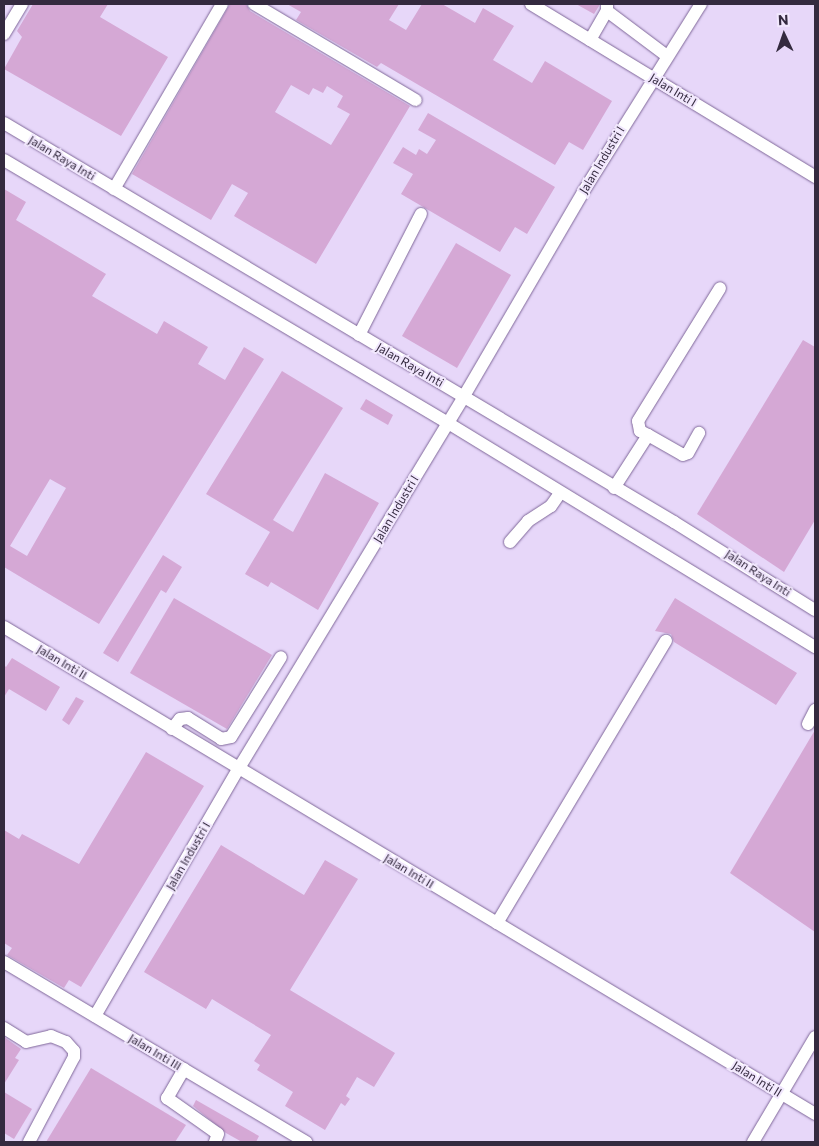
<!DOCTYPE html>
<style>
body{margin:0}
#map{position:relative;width:819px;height:1146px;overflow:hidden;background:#e7d7f9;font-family:Commissioner,sans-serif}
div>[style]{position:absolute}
.building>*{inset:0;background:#d5a8d5}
.roads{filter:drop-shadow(0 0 1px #7f6799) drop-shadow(0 0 1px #7f6799)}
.minor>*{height:12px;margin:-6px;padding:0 6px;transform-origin:6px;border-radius:6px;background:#fff}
span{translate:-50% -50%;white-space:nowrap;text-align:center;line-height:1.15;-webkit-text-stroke:4px #f1e7fd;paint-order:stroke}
.street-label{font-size:12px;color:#342a3f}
.frame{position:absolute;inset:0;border:5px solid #342a3f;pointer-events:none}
.north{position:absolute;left:759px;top:10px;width:50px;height:50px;-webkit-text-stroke:4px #f1e7fd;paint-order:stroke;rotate:357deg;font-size:14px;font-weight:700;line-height:20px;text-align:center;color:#342a3f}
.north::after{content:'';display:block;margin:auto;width:18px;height:22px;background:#342a3f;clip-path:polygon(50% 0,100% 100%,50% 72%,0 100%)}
</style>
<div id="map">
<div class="building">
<i style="clip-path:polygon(33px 4px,108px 4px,100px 17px,168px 57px,121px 136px,4px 69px,22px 37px,17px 31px)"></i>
<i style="clip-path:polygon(evenodd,230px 4px,246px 4px,250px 11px,410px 106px,316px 264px,234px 216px,248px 193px,232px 184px,211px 220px,132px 174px,230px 4px,291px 85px,309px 95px,313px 88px,323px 93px,327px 86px,343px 96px,337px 107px,350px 114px,331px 145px,275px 112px,291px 85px)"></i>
<i style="clip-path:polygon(287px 4px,399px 4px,389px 20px,406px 30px,422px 4px,442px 4px,475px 23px,483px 8px,514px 26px,493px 60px,532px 83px,545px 61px,612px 101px,583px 150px,569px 142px,555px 165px,381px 63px,377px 67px,296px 20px,301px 12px)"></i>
<i style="clip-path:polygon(576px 4px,599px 4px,599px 6px,594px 14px)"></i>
<i style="clip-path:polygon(428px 113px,555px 187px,527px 234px,515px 227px,500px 252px,401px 194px,413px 174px,393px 163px,403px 147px,416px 155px,419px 149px,427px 154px,436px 140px,418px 130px)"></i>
<i style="clip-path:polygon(evenodd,4px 189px,26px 202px,16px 220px,106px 274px,92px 296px,157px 334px,164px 321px,208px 347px,198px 364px,225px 380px,244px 347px,264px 359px,99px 624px,4px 567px,4px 189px,50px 479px,66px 488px,27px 556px,10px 546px,50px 479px)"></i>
<i style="clip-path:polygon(456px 243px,511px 275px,457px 368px,402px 336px)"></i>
<i style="clip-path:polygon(803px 340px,815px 347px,815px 520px,784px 572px,697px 514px)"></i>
<i style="clip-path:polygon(282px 371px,343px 408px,273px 520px,293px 532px,325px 473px,379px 503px,318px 610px,271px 582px,268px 587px,245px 574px,270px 532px,206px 494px)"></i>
<i style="clip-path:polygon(366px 399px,393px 415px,388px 425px,360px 409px)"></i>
<i style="clip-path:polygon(163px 555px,182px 567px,166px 593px,161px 590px,118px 662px,103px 653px)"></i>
<i style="clip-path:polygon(174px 598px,272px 655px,227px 729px,130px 673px)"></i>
<i style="clip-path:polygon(675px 598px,797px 673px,776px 705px,674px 642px,671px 634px,655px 631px)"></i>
<i style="clip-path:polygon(12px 658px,60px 687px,46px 711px,9px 689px,4px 697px,4px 665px,6px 667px)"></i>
<i style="clip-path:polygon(76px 697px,84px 701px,69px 725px,62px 720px)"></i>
<i style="clip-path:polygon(815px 730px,815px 932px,730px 873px)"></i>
<i style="clip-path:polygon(146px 752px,204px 786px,81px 987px,69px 980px,64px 988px,7px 955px,12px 948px,4px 943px,4px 830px,19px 839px,22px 834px,79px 864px)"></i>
<i style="clip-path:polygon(221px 845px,304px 895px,325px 860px,358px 879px,290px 990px,395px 1053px,374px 1087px,357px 1077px,346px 1096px,350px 1099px,345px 1106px,341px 1103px,325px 1130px,285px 1106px,293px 1092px,257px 1070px,260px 1065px,254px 1061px,271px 1035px,212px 999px,206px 1009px,144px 972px)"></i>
<i style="clip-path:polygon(4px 1037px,21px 1049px,15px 1058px,19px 1060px,4px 1084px)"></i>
<i style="clip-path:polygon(91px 1068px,186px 1125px,175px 1142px,46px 1142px)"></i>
<i style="clip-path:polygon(4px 1092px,32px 1109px,14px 1139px,4px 1133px)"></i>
<i style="clip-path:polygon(196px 1100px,259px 1136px,256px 1142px,242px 1142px,226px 1133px,193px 1106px)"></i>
</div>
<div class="roads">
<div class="minor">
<i style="left:254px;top:4px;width:188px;rotate:30.7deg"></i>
<i style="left:531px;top:4px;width:333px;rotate:31.3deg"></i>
<i style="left:607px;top:4px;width:7px;rotate:90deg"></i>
<i style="left:607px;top:11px;width:75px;rotate:36.9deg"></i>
<i style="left:4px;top:34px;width:35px;rotate:-59deg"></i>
<i style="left:590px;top:40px;width:34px;rotate:-60deg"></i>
<i style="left:4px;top:123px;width:780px;rotate:30.77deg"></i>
<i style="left:674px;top:522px;width:166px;rotate:32deg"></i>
<i style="left:4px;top:160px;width:516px;rotate:30.64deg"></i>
<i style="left:448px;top:423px;width:430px;rotate:31.4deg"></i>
<i style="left:114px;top:189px;width:214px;rotate:-59.7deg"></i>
<i style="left:359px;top:335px;width:136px;rotate:-62.9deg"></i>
<i style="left:648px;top:435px;width:9px;rotate:-153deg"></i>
<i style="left:640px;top:431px;width:10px;rotate:-101deg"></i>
<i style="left:638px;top:421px;width:156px;rotate:-58.3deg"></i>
<i style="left:614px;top:488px;width:63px;rotate:-57.3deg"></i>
<i style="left:648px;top:435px;width:40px;rotate:29.7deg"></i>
<i style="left:683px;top:455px;width:5px;rotate:-22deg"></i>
<i style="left:688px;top:453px;width:23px;rotate:-61deg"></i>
<i style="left:510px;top:542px;width:28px;rotate:-49deg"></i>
<i style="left:528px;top:521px;width:27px;rotate:-33deg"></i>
<i style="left:551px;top:506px;width:16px;rotate:-55deg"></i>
<i style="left:4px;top:627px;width:946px;rotate:30.98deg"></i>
<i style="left:808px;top:724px;width:16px;rotate:-63deg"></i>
<i style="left:172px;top:729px;width:13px;rotate:-51deg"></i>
<i style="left:180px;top:719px;width:8px;rotate:-7deg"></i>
<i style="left:188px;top:718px;width:39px;rotate:32deg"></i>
<i style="left:221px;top:739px;width:10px;rotate:-11deg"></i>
<i style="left:231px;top:737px;width:94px;rotate:-58deg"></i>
<i style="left:497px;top:923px;width:329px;rotate:-59.1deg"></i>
<i style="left:4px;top:962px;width:352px;rotate:30.8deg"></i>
<i style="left:95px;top:1016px;width:287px;rotate:-59.9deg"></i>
<i style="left:239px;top:768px;width:435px;rotate:-58.8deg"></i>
<i style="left:464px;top:396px;width:236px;rotate:-59.7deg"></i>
<i style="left:583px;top:192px;width:222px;rotate:-57.9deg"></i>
<i style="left:4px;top:1028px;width:26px;rotate:32deg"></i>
<i style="left:26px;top:1042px;width:26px;rotate:-13deg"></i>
<i style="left:51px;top:1036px;width:16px;rotate:22deg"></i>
<i style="left:66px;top:1042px;width:12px;rotate:48deg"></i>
<i style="left:74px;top:1051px;width:6px;rotate:90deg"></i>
<i style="left:74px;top:1057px;width:96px;rotate:117.9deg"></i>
<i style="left:184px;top:1069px;width:34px;rotate:120deg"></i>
<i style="left:167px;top:1098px;width:62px;rotate:35.2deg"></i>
<i style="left:218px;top:1134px;width:9px;rotate:111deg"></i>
<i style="left:753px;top:1142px;width:122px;rotate:-59.4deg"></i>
</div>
</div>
<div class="street-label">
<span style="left:673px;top:90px;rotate:31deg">Jalan Inti I</span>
<span style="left:62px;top:158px;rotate:31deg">Jalan Raya Inti</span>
<span style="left:602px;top:160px;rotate:-59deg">Jalan Industri I</span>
<span style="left:410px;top:365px;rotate:30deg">Jalan Raya Inti</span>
<span style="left:396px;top:509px;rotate:-59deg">Jalan Industri I</span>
<span style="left:758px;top:573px;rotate:33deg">Jalan Raya Inti</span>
<span style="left:62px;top:662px;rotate:31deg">Jalan Inti II</span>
<span style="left:188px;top:856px;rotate:-60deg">Jalan Industri I</span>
<span style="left:409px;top:871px;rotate:31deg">Jalan Inti II</span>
<span style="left:155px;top:1052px;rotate:31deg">Jalan Inti III</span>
<span style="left:757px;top:1079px;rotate:32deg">Jalan Inti II</span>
</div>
<div class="frame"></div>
<div class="north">N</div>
</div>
